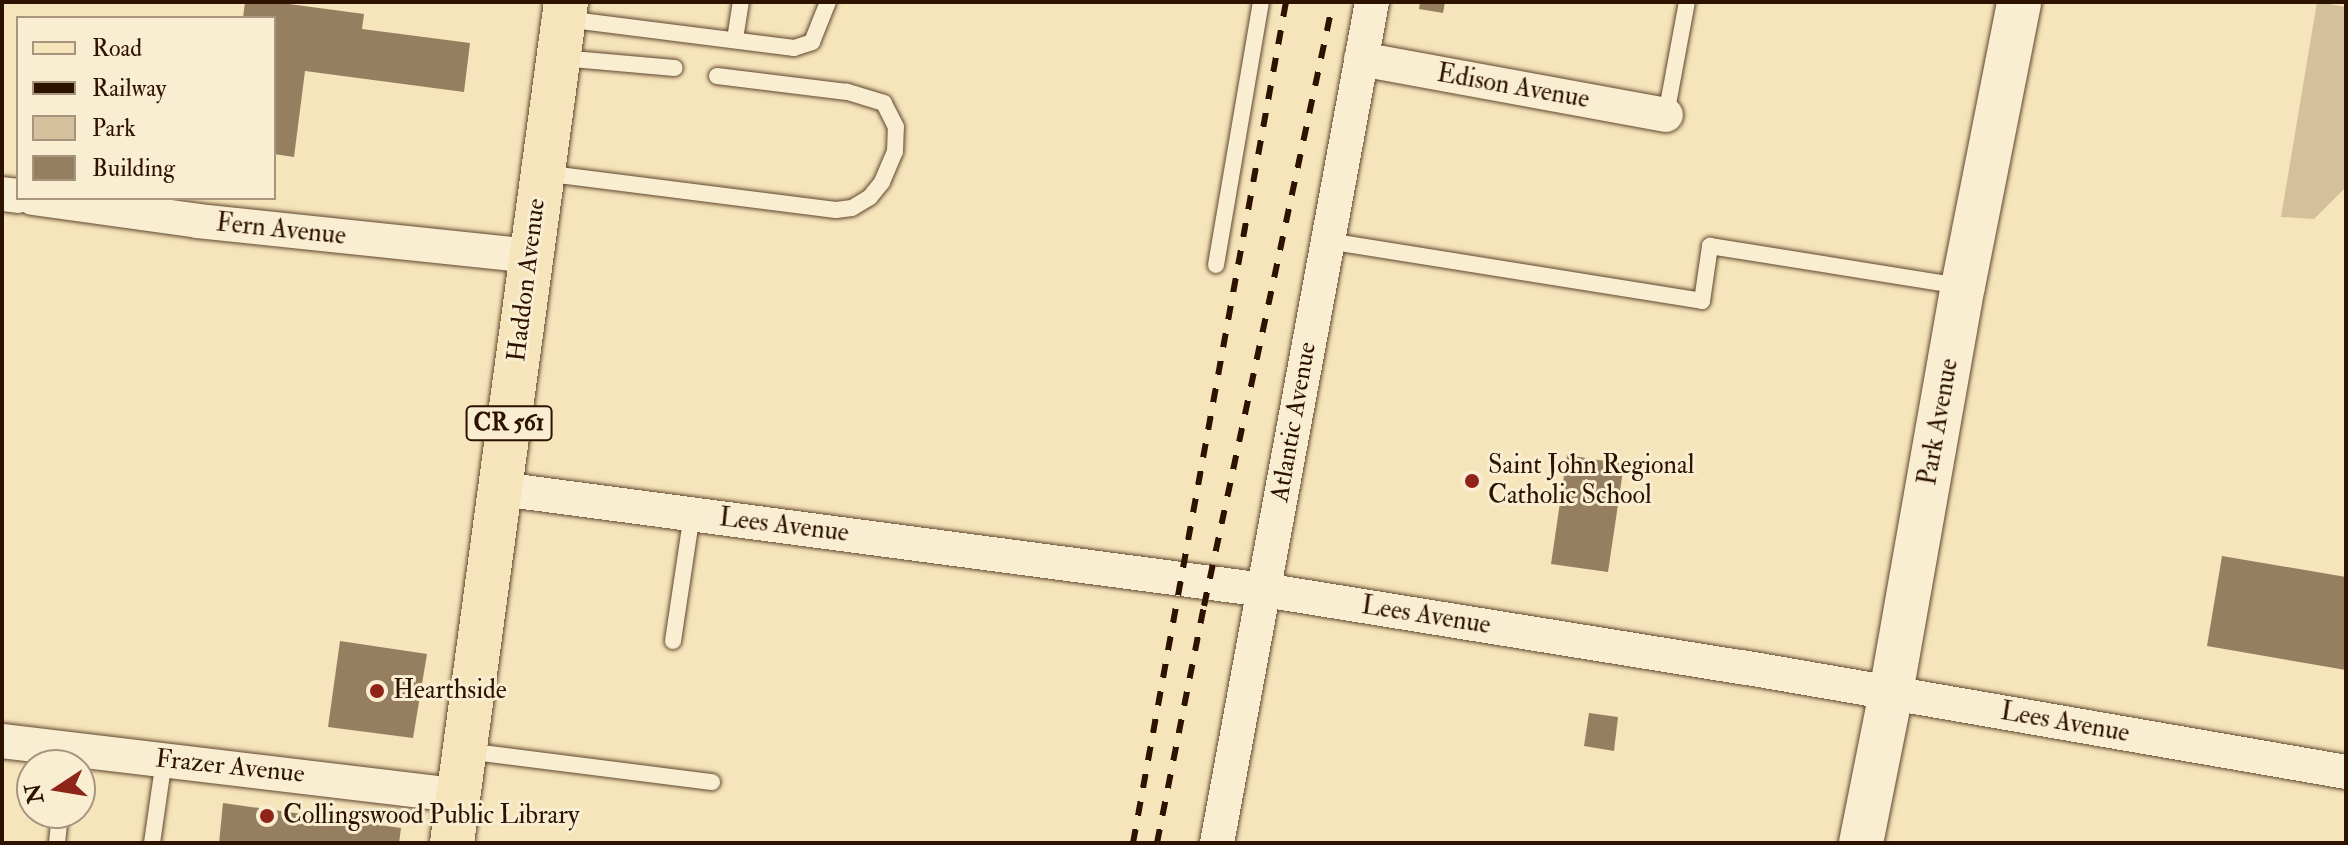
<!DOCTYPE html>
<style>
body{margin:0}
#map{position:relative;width:2348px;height:845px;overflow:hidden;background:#f6e4ba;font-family:"IM FELL Double Pica",serif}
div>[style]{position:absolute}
.green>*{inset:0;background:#d4c09a}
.building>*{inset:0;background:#967f61}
.roads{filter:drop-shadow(0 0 2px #60462e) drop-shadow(0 0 2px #60462e)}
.lane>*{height:16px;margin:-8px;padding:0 8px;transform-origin:8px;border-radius:8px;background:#f9edd2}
.street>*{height:34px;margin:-17px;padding:0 17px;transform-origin:17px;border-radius:17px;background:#f9edd2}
.secondary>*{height:44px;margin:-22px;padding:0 22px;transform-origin:22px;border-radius:22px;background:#f9edd2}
.primary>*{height:44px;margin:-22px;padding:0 22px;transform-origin:22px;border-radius:22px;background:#f6e4ba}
.rail>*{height:6px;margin-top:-3px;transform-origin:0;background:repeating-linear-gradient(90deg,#2e1200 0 14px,transparent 0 28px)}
.dots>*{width:22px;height:22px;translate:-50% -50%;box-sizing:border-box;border:4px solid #f9edd2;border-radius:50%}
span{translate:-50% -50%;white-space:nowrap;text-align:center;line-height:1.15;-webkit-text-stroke:6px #f9edd2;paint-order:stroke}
.shield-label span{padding:2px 6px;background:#f9edd2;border:2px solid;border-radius:6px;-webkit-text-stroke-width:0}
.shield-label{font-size:24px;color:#2e1200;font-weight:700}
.street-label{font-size:26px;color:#2e1200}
.poi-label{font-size:26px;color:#2e1200}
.left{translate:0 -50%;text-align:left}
.frame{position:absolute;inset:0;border:4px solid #2e1200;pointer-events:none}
.legend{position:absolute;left:16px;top:16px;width:260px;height:184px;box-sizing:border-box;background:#f9edd2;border:2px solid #a8957e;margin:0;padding:10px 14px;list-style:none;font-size:24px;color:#2e1200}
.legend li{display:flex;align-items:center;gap:16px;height:40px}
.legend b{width:40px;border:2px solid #a8957e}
.north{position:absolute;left:16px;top:749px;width:80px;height:80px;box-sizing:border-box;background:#f9edd2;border:2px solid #a8957e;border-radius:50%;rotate:258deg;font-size:22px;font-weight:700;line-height:32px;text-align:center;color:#2e1200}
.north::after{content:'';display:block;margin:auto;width:28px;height:36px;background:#8f2418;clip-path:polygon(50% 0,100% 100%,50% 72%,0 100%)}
</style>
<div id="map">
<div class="green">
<i style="clip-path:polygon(2317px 2px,2346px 7px,2346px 187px,2314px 219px,2281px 217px)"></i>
</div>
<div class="building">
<i style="clip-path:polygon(245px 2px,274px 2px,364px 14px,362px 29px,470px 43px,464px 92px,305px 71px,294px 157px,274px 154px,274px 18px,243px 18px)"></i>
<i style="clip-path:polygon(1420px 2px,1445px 2px,1443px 13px,1419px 9px)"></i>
<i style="clip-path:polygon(1567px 455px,1624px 464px,1608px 572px,1551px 564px)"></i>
<i style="clip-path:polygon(2222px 556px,2346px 577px,2346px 670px,2207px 646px)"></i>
<i style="clip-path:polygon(340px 641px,427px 654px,413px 738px,328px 727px)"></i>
<i style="clip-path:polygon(1589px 713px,1618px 717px,1614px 751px,1584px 746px)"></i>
<i style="clip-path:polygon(223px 803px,401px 828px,399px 843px,219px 843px)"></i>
</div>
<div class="roads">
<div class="lane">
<i style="left:565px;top:19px;width:231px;rotate:7.2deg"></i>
<i style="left:794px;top:48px;width:19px;rotate:-18deg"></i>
<i style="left:812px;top:42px;width:43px;rotate:-68.2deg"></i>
<i style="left:735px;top:39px;width:37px;rotate:-81deg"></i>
<i style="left:561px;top:58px;width:114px;rotate:5deg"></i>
<i style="left:1666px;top:115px;width:115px;rotate:-79.5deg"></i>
<i style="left:543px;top:173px;width:295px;rotate:7.2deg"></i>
<i style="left:836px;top:210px;width:16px;rotate:-7deg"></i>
<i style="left:852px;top:208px;width:21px;rotate:-31deg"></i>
<i style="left:870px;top:197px;width:19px;rotate:-51deg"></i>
<i style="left:882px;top:182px;width:33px;rotate:-67deg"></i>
<i style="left:895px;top:152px;width:25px;rotate:-88deg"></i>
<i style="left:896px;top:127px;width:27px;rotate:-117deg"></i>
<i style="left:884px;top:103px;width:39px;rotate:-163deg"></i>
<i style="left:847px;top:92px;width:131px;rotate:-173deg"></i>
<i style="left:1328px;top:241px;width:379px;rotate:9.1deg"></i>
<i style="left:1702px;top:301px;width:56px;rotate:-81.7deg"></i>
<i style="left:1710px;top:246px;width:254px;rotate:9.1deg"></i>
<i style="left:1216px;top:265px;width:267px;rotate:-80.3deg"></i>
<i style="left:673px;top:641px;width:128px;rotate:-81.5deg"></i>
<i style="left:466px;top:751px;width:248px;rotate:7.2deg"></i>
<i style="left:57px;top:843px;width:30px;rotate:-84deg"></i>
<i style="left:152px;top:843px;width:84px;rotate:-81.8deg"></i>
</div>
<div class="street">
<i style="left:1361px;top:59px;width:310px;rotate:10.4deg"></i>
<i style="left:2px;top:194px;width:16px;rotate:7deg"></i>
<i style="left:33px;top:198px;width:167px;rotate:7.9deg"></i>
<i style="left:198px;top:221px;width:334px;rotate:6deg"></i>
<i style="left:501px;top:489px;width:770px;rotate:7.54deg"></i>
<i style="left:1264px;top:590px;width:484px;rotate:9.2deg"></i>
<i style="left:1742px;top:667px;width:613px;rotate:9.86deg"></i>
<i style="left:2px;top:741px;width:459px;rotate:6.8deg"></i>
<i style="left:1217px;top:843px;width:855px;rotate:-79.56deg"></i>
</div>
<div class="secondary">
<i style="left:1861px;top:843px;width:153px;rotate:-78.7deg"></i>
<i style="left:1891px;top:693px;width:413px;rotate:-80deg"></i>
<i style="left:1963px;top:286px;width:289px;rotate:-78.8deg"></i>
</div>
<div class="primary">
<i style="left:452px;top:843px;width:849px;rotate:-82.28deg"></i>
</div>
</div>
<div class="rail">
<i style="left:1133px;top:843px;width:855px;rotate:-79.69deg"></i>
<i style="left:1157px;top:843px;width:242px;rotate:-78.8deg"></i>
<i style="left:1204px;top:606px;width:618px;rotate:-77.94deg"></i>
</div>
<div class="dots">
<i style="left:1472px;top:481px;background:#8f2418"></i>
<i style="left:377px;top:691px;background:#8f2418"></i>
<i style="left:267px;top:816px;background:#8f2418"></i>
</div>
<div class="shield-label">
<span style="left:509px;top:423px">CR 561</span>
</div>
<div class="street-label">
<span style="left:1513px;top:87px;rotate:10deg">Edison Avenue</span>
<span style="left:281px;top:230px;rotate:6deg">Fern Avenue</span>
<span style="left:527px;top:280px;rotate:-83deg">Haddon Avenue</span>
<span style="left:1294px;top:422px;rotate:-80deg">Atlantic Avenue</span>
<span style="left:1939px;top:422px;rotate:-80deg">Park Avenue</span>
<span style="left:784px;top:526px;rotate:7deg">Lees Avenue</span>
<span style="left:1426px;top:616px;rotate:9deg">Lees Avenue</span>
<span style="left:2065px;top:723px;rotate:10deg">Lees Avenue</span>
<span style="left:230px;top:767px;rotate:6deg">Frazer Avenue</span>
</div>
<div class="poi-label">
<span class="left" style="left:1488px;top:481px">Saint John Regional<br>Catholic School</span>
<span class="left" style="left:393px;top:691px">Hearthside</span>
<span class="left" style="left:283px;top:816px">Collingswood Public Library</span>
</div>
<div class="frame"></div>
<ul class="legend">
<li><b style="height:10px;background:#f6e4ba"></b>Road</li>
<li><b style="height:10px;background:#2e1200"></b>Railway</li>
<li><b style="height:22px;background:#d4c09a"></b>Park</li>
<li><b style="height:22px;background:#967f61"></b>Building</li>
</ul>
<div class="north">N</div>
</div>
